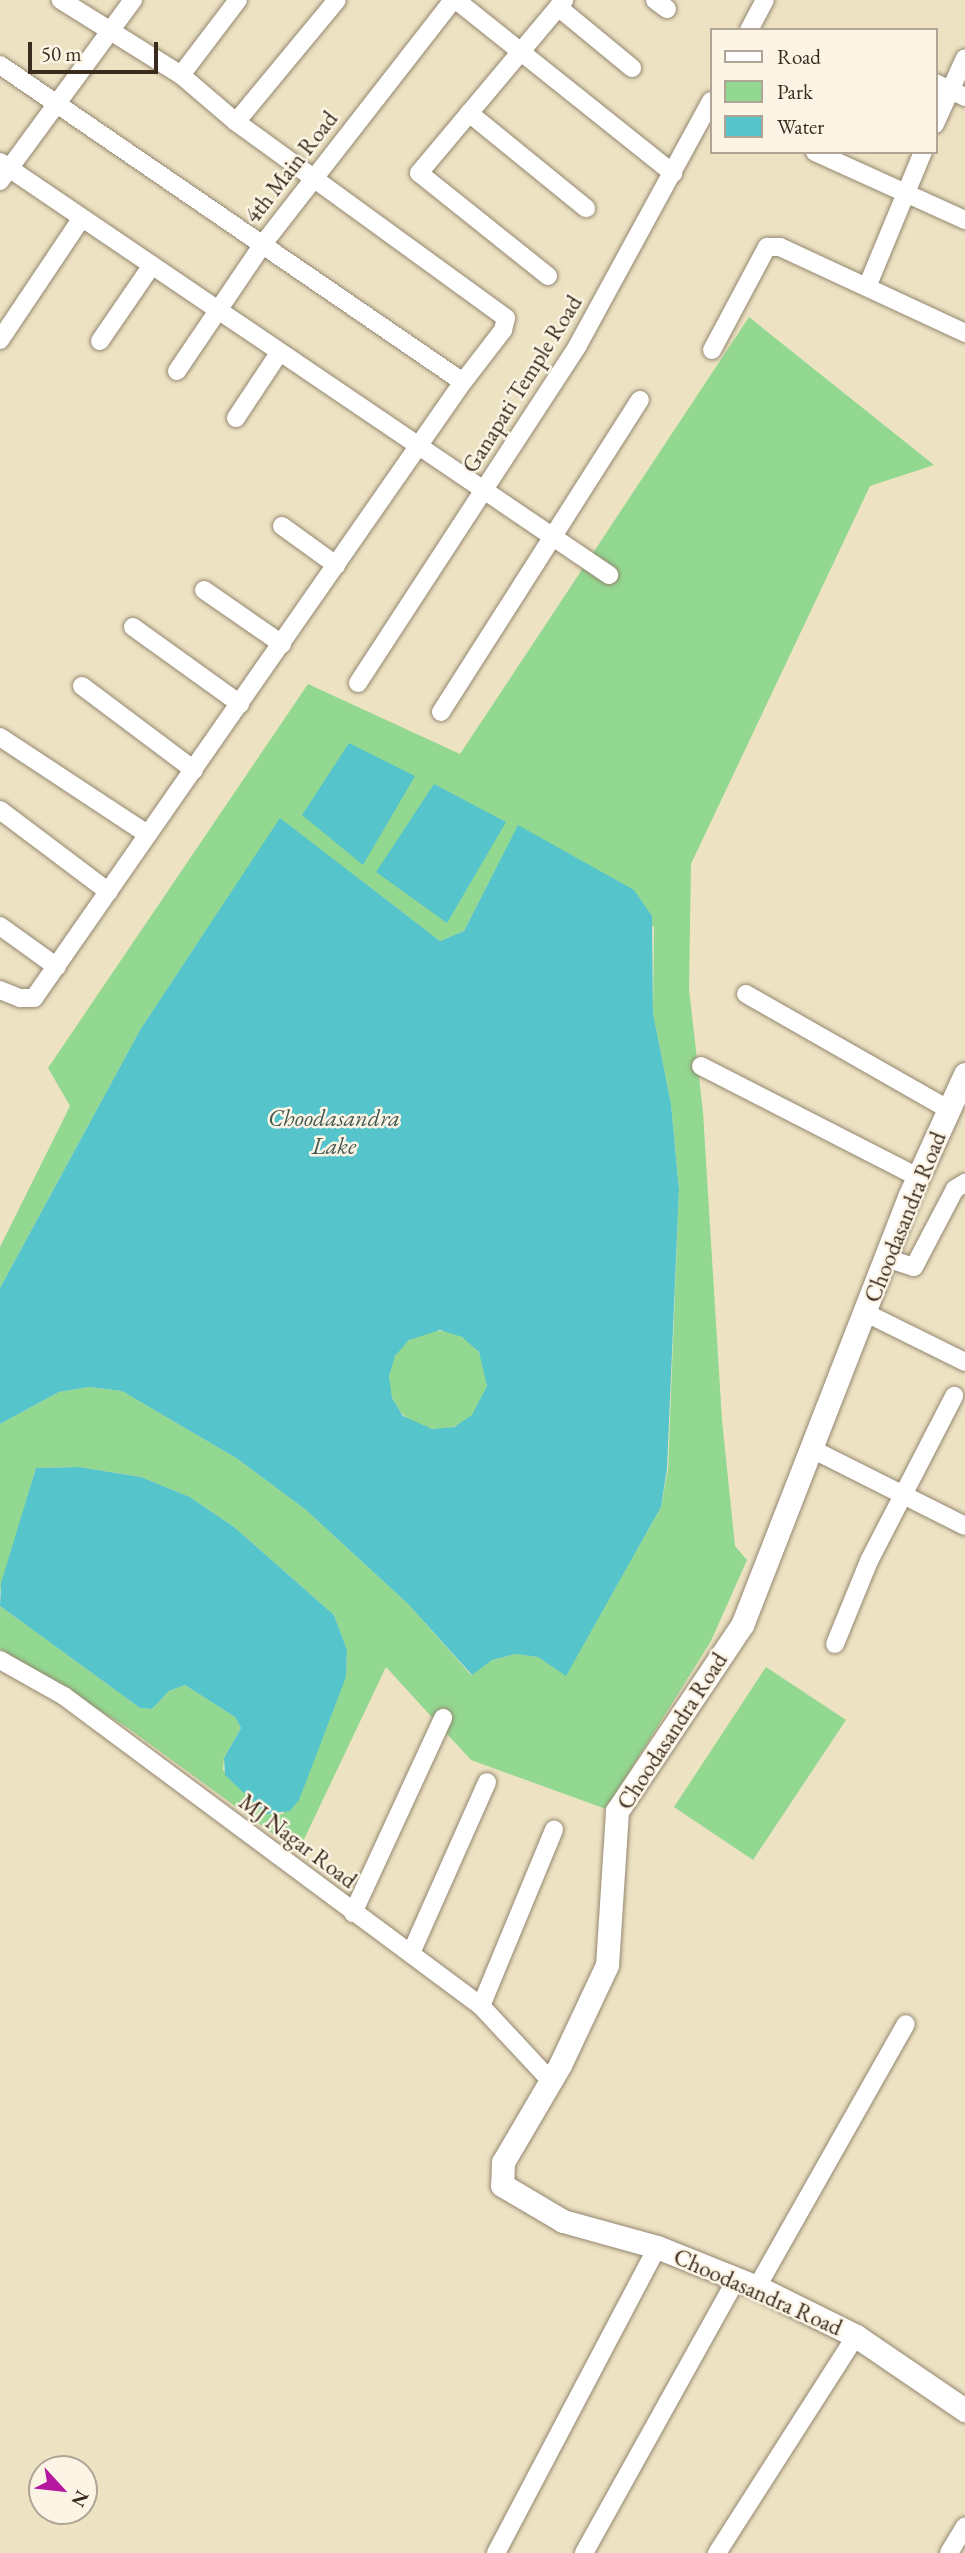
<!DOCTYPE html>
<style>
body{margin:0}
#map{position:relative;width:965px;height:2553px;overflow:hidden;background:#ede3c3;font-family:"EB Garamond",serif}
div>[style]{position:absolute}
.green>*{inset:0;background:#93d891}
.round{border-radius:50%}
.water>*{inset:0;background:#56c4cb}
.roads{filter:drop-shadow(0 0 2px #948670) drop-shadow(0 0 2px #948670)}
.minor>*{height:18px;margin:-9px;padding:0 9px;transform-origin:9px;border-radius:9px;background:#fff}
.tertiary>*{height:23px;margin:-11.5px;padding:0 11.5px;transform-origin:11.5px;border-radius:11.5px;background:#fff}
span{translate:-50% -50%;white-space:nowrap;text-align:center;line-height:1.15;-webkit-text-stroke:5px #fcf5e5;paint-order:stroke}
.street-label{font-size:23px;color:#3b2a1e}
.water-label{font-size:24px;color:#435852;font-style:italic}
.legend{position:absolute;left:710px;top:28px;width:228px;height:126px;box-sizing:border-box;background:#fcf5e5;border:2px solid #afa495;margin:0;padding:9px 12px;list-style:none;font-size:21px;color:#3b2a1e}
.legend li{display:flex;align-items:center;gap:14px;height:35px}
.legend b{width:35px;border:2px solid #afa495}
.north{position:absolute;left:28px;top:2455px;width:70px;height:70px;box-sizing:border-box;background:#fcf5e5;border:2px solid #afa495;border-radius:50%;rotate:117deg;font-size:19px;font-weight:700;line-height:28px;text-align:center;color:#3b2a1e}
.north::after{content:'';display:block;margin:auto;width:24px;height:32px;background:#b5179e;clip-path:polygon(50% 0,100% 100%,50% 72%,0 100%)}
.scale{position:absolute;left:28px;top:42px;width:130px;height:32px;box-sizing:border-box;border:4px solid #3b2a1e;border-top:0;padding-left:9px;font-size:21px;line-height:24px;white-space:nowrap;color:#3b2a1e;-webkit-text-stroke:5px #fcf5e5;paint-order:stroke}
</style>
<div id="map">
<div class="green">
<i style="clip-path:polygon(749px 317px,934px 465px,870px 486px,691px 864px,689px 989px,703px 1112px,722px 1420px,735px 1546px,747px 1560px,711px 1641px,606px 1809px,471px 1760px,386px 1667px,298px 1852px,128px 1728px,0 1649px,0 1606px,140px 1708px,152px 1709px,169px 1691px,185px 1685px,235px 1717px,241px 1728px,224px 1758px,223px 1770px,272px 1815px,283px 1814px,346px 1677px,347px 1650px,334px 1615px,234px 1527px,190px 1497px,141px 1477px,79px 1467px,36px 1468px,0 1591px,0 1424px,59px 1392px,89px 1387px,122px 1391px,236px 1458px,306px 1510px,408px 1604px,471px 1675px,492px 1660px,516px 1654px,538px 1657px,566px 1675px,661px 1507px,668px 1469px,679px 1190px,671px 1104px,653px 1013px,654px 927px,518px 826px,464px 931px,440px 941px,280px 819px,140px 1030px,0 1288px,0 1247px,70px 1106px,48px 1068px,308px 684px,460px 754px)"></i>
<i class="round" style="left:389px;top:1331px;width:98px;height:98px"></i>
<i style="clip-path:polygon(766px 1667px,846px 1720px,753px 1860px,674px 1807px)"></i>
</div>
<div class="water">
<i style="clip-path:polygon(349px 743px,415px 776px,363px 865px,302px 815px)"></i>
<i style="clip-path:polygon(434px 784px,506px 822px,447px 923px,376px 872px)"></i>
<i style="clip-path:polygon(evenodd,280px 818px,440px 941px,464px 931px,518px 825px,634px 890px,652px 916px,653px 1013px,671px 1104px,679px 1190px,667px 1469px,661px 1507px,566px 1676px,538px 1657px,516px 1654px,492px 1660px,472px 1675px,408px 1604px,306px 1510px,236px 1458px,122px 1391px,89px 1387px,59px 1392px,0 1424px,0 1288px,140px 1030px,280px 818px,440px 1330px,462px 1337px,479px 1352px,487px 1386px,472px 1415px,454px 1427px,432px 1429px,403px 1416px,392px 1398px,389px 1376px,395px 1356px,409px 1340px,440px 1330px)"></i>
<i style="clip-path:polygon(79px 1467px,141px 1477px,190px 1497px,234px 1527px,334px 1615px,347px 1650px,346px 1677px,299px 1800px,290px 1811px,266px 1814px,225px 1775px,224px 1758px,241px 1728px,235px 1717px,185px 1685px,169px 1691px,152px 1709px,140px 1708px,0 1606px,1px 1583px,36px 1468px)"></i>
</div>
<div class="roads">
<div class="minor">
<i style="left:456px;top:0;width:278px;rotate:38.6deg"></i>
<i style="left:655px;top:0;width:15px;rotate:37deg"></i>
<i style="left:558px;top:7px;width:96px;rotate:39.5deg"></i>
<i style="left:749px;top:30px;width:34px;rotate:-62deg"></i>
<i style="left:0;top:65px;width:561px;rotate:34.4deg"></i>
<i style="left:181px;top:75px;width:94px;rotate:-52.8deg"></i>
<i style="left:935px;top:83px;width:33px;rotate:25deg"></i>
<i style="left:469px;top:113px;width:151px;rotate:39.1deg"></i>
<i style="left:236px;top:122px;width:158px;rotate:-50.4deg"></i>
<i style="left:935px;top:124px;width:72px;rotate:-65.6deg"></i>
<i style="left:815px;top:152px;width:165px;rotate:24.4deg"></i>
<i style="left:0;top:162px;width:736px;rotate:34.14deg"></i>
<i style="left:0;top:181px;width:225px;rotate:-53.7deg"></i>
<i style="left:548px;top:276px;width:165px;rotate:-141.4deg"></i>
<i style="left:419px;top:173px;width:226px;rotate:-50deg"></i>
<i style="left:867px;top:287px;width:146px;rotate:-67.5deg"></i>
<i style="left:0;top:340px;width:146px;rotate:-56.2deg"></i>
<i style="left:100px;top:341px;width:92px;rotate:-55.6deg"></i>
<i style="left:712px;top:350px;width:117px;rotate:-61.9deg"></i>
<i style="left:767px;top:247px;width:13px"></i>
<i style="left:780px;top:247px;width:204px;rotate:24.9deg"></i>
<i style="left:177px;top:371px;width:153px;rotate:-55.9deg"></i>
<i style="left:263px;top:244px;width:309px;rotate:-52.1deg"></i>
<i style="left:236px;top:418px;width:78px;rotate:-56.5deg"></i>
<i style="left:282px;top:526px;width:67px;rotate:35.8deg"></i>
<i style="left:204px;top:590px;width:95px;rotate:34.7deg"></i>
<i style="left:133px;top:627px;width:132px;rotate:35.7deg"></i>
<i style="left:358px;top:683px;width:403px;rotate:-56.9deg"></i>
<i style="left:578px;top:345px;width:278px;rotate:-61.4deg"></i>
<i style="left:82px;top:686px;width:140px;rotate:36.9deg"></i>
<i style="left:441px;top:712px;width:370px;rotate:-57.5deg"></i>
<i style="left:0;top:737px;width:176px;rotate:33.4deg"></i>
<i style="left:0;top:810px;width:136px;rotate:37deg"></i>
<i style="left:0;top:926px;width:70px;rotate:35.7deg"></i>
<i style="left:0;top:990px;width:22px;rotate:22deg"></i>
<i style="left:20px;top:998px;width:14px"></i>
<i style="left:34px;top:998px;width:751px;rotate:-55.15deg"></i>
<i style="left:463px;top:382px;width:66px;rotate:-52.4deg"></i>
<i style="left:503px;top:330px;width:12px;rotate:-76deg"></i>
<i style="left:506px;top:318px;width:334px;rotate:-144deg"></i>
<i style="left:236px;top:122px;width:72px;rotate:-139.5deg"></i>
<i style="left:181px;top:75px;width:142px;rotate:-148deg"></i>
<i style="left:746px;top:994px;width:234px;rotate:29.7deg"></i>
<i style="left:701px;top:1066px;width:244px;rotate:27.1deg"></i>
<i style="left:886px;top:1258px;width:29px;rotate:18deg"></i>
<i style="left:914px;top:1267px;width:88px;rotate:-62.3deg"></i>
<i style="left:955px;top:1189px;width:12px;rotate:-31deg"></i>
<i style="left:866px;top:1313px;width:110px;rotate:26.3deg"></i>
<i style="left:812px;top:1449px;width:171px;rotate:26.7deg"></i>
<i style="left:835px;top:1644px;width:90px;rotate:-67.7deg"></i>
<i style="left:869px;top:1561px;width:186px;rotate:-62.7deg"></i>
<i style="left:0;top:1660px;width:73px;rotate:29.4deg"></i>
<i style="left:64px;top:1696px;width:520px;rotate:36.63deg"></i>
<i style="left:481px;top:2006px;width:103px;rotate:47deg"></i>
<i style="left:353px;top:1913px;width:215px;rotate:-65.2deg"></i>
<i style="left:411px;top:1953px;width:187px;rotate:-66deg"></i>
<i style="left:481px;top:2006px;width:191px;rotate:-67.5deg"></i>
<i style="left:757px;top:2287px;width:302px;rotate:-60.5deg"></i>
<i style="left:496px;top:2553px;width:346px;rotate:-62.2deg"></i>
<i style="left:584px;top:2553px;width:310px;rotate:-60.9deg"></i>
<i style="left:717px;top:2553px;width:258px;rotate:-57.4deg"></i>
<i style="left:949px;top:2553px;width:31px;rotate:-59deg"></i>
</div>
<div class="tertiary">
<i style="left:965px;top:1074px;width:135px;rotate:114.5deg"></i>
<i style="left:909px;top:1197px;width:459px;rotate:111.3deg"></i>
<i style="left:742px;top:1625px;width:224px;rotate:123.9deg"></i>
<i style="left:617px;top:1811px;width:154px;rotate:93.7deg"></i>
<i style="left:607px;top:1965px;width:110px;rotate:115.2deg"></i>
<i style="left:560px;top:2065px;width:113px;rotate:120.4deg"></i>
<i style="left:503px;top:2162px;width:23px;rotate:92deg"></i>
<i style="left:502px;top:2185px;width:71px;rotate:30.5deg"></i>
<i style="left:563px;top:2221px;width:98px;rotate:15.5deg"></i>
<i style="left:657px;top:2247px;width:108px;rotate:21.8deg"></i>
<i style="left:757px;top:2287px;width:110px;rotate:26.3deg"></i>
<i style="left:856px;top:2336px;width:132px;rotate:34.2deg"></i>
</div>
</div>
<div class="street-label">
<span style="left:291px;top:167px;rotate:-52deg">4th Main Road</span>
<span style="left:522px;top:384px;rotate:-58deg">Ganapati Temple Road</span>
<span style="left:905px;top:1217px;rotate:-68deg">Choodasandra Road</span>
<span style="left:672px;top:1731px;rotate:-57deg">Choodasandra Road</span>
<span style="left:298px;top:1841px;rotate:37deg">MJ Nagar Road</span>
<span style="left:758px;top:2292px;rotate:24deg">Choodasandra Road</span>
</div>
<div class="water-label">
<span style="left:334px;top:1132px">Choodasandra<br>Lake</span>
</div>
<ul class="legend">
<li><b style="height:9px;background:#fff"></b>Road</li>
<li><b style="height:19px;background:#93d891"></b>Park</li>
<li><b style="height:19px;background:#56c4cb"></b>Water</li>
</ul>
<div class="north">N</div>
<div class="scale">50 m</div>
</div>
